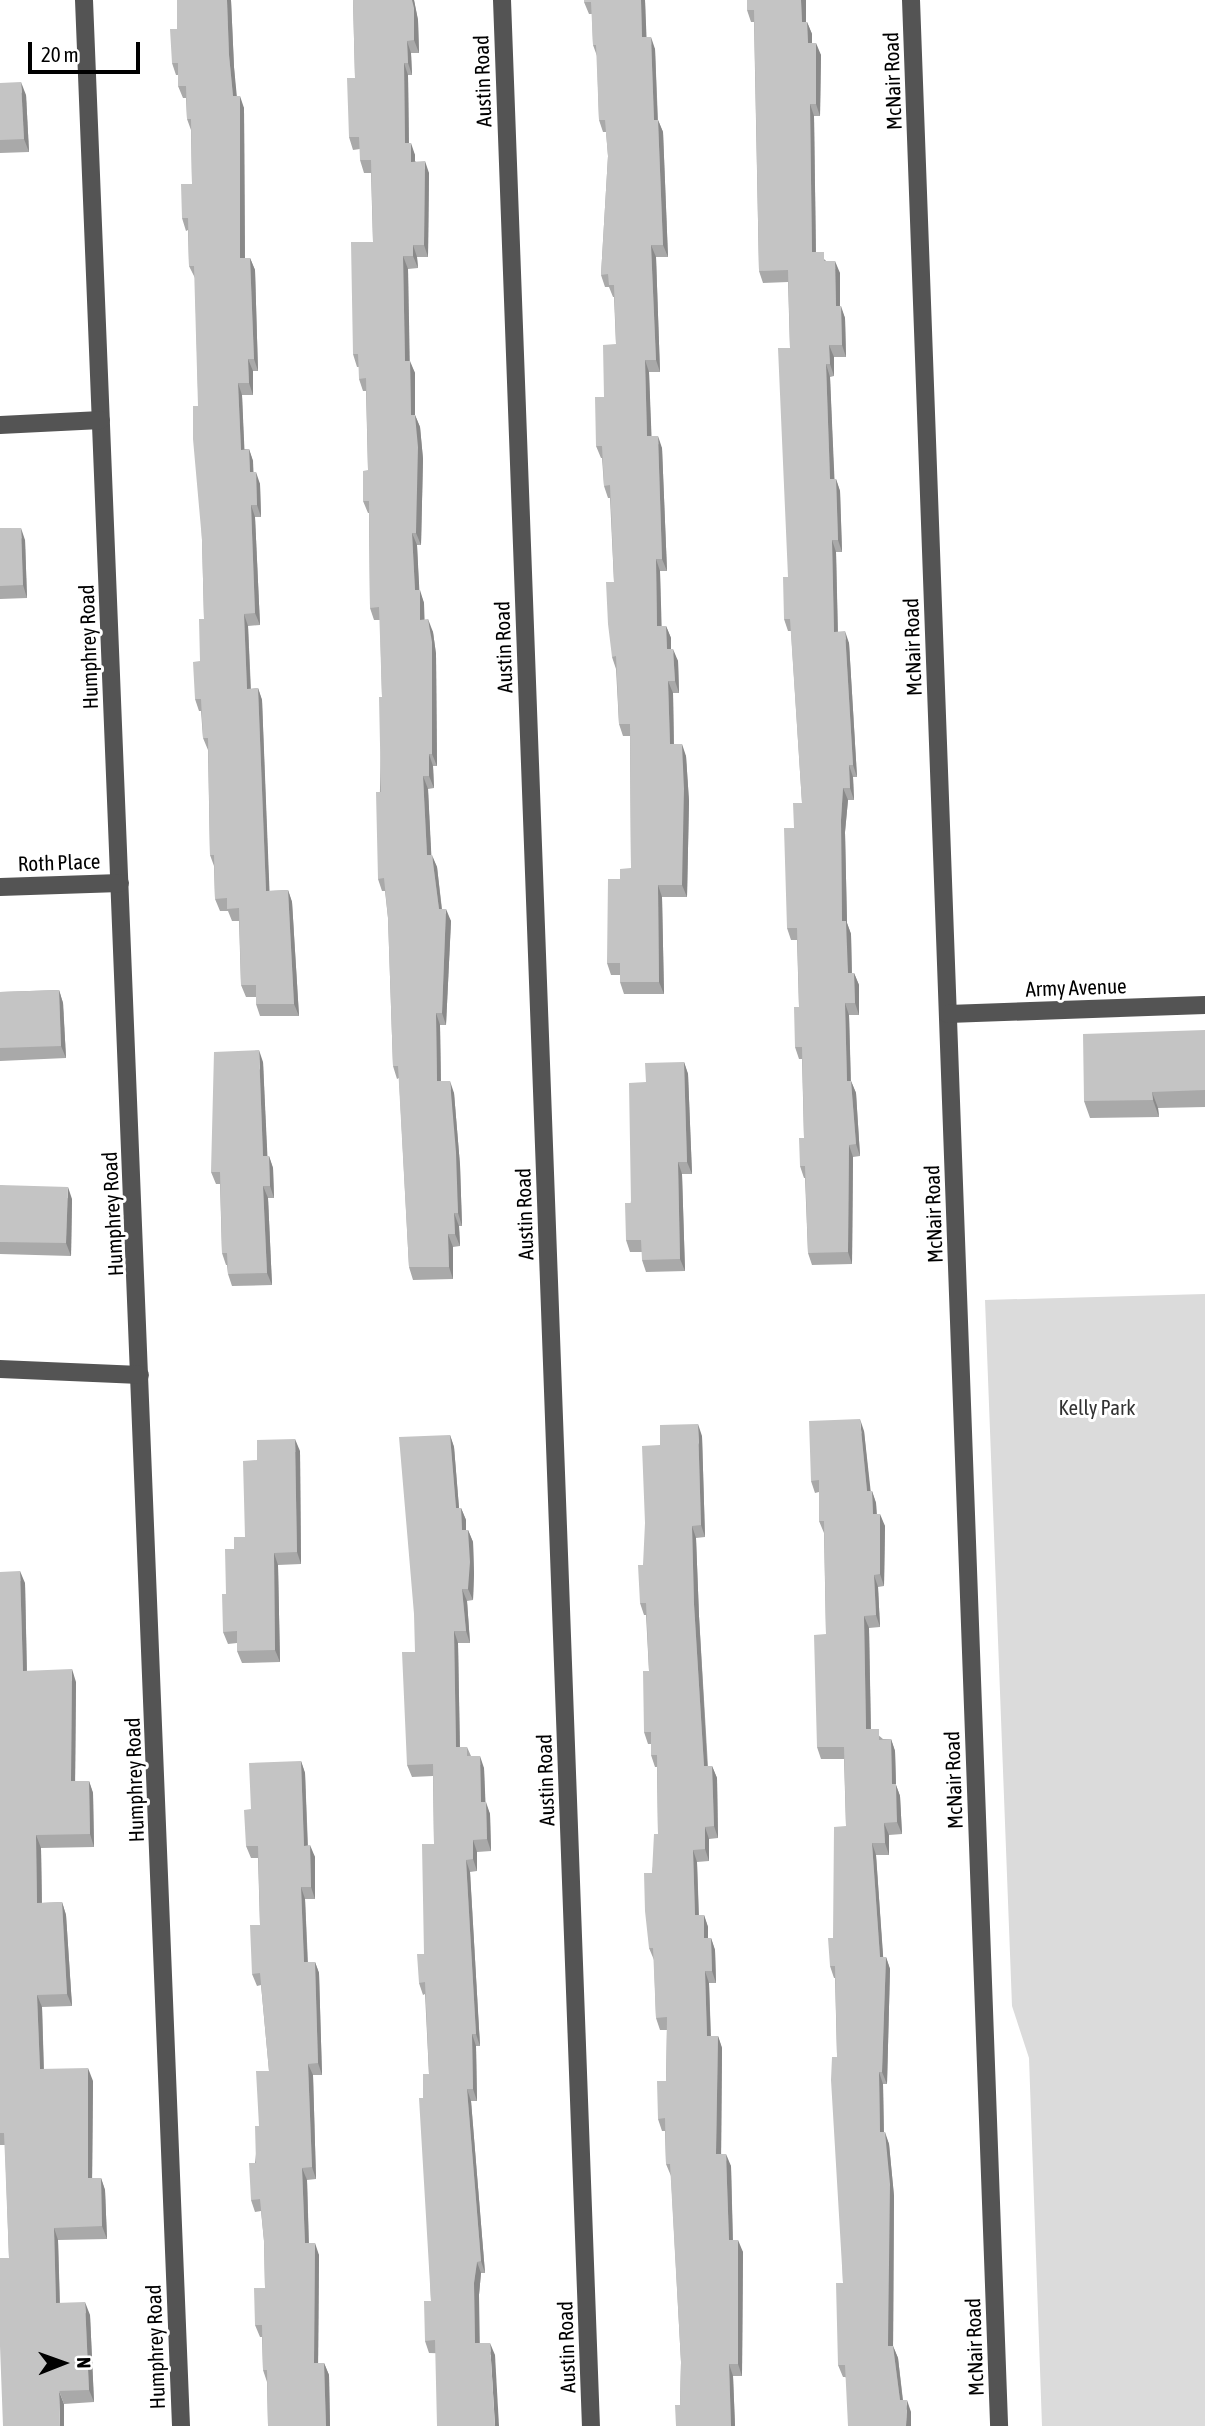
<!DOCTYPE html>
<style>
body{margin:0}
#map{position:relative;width:1205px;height:2426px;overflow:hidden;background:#fff;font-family:"Asap Condensed",sans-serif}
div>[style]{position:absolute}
.green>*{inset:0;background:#dbdbdb}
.minor>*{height:18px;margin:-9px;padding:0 9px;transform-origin:9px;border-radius:9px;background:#545454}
.wall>*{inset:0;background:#a9a9a9}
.shaded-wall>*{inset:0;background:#898989}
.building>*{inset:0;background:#c4c4c4}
span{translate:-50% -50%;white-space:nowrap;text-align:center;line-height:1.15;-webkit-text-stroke:6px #fff;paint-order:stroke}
.street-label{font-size:21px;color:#000}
.park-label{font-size:21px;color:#323232}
.north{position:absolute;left:28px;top:2328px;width:70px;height:70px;-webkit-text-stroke:5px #fff;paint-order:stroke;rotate:89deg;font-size:19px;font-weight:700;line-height:28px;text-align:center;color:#000}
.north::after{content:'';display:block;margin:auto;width:24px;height:32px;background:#000;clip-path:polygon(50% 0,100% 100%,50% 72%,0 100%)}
.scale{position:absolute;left:28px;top:42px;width:112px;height:32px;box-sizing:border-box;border:4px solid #000;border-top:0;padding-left:9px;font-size:21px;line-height:24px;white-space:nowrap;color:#000;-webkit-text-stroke:5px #fff;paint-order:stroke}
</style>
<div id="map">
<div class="green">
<i style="clip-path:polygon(1205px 1294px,1205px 2426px,1042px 2426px,1029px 2058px,1012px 2006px,985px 1300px)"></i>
</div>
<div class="minor">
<i style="left:84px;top:0;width:2428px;rotate:87.71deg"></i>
<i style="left:502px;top:0;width:2428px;rotate:87.9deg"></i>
<i style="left:911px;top:0;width:2428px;rotate:87.92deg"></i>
<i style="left:0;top:425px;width:101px;rotate:-2.8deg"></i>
<i style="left:0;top:887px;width:120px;rotate:-1.9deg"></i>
<i style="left:948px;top:1014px;width:257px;rotate:-2deg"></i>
<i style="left:0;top:1369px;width:140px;rotate:2.5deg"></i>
</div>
<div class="wall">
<i style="clip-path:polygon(177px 0,231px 0,234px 67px,236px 96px,244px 108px,245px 258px,250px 258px,255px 270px,258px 371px,253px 371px,253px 395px,242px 395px,244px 449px,249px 449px,253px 461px,253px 472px,260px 484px,261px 517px,255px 517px,260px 625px,248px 626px,251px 689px,258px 688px,262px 700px,269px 891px,288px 890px,292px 902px,299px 1016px,260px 1016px,256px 1004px,256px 997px,246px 997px,241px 985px,239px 921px,232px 921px,228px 911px,220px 911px,215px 899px,214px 866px,210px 855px,208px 750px,203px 738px,201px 711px,199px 711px,195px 699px,200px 661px,204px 619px,202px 540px,195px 278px,189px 266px,188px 230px,186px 231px,182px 218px,192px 184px,191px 130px,187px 119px,186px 98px,183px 98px,178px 86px,178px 75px,176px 75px,172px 63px,177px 29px)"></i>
<i style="clip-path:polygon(353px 0,414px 0,418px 20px,419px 53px,411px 53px,412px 75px,408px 75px,409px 143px,415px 155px,415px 161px,429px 173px,428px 257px,417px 257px,418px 268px,408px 269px,409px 361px,415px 373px,415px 415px,420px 427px,423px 459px,421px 545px,417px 545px,419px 590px,424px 603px,424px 620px,433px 632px,436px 654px,437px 766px,433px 766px,434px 788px,428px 789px,431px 855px,437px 867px,442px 909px,451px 921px,446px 1025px,440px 1025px,441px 1081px,454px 1093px,460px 1165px,462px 1226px,459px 1226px,460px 1246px,453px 1247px,453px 1279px,413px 1280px,409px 1267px,399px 1078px,397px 1079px,393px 1066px,388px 918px,385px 891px,382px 891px,378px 879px,382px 697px,380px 620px,374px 620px,370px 608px,369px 513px,368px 513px,363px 501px,368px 470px,366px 391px,363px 391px,359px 379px,359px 367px,357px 367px,353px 354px,373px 242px,371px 173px,364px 173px,360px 160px,360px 149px,353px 150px,349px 137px,355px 78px)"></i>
<i style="clip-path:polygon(645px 0,646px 37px,655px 49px,658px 120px,663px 132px,668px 257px,656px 257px,660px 372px,649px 372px,651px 436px,662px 448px,667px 571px,660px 571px,661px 626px,666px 626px,671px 638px,671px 649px,678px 661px,679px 693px,673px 693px,674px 744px,686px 756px,689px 801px,687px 897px,662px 897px,664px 994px,624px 994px,620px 982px,620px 975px,611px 975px,607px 963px,620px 879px,631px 868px,630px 736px,623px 736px,619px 724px,616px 669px,612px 657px,614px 582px,610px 498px,608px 498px,604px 486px,602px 458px,601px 458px,596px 446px,604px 397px,616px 344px,614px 297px,613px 297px,609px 287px,605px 287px,601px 275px,608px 156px,606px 132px,603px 132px,599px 120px,597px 56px,593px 45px,592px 14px,589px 14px,584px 2px)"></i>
<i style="clip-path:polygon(747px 0,806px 0,806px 22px,807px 22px,812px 34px,812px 43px,821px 55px,820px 116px,814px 116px,816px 252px,840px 273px,840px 306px,845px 318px,846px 357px,834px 357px,834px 376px,830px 377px,834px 479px,836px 479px,840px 491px,841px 520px,842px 552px,836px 552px,838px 632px,849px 643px,857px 777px,853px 777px,854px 800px,848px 800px,845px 832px,847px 923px,851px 934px,852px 973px,854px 973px,859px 985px,859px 1015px,849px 1015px,851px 1081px,856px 1093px,860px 1156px,853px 1157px,852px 1264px,812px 1265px,808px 1253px,805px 1178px,804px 1178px,800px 1166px,804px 1138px,802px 1059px,799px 1059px,795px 1047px,799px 1007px,797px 940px,791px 940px,787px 928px,794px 828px,802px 803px,791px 631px,788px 631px,784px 619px,788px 577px,790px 348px,788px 282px,763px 283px,759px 271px,754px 22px,751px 22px,747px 10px)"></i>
<i style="clip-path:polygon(0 83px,26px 95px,29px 152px,0 153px)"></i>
<i style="clip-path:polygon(0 528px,25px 540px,27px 598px,0 599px)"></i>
<i style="clip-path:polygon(59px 990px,63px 1003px,66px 1058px,0 1061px,0 992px)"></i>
<i style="clip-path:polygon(1205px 1030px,1205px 1107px,1158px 1108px,1159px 1117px,1090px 1118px,1084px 1101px)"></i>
<i style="clip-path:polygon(263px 1062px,267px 1156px,269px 1156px,273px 1168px,274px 1198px,268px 1198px,272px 1285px,232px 1286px,228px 1274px,227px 1265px,226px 1265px,222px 1253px,220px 1184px,216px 1184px,211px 1172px)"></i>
<i style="clip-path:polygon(684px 1062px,688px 1074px,692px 1174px,682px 1174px,685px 1271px,646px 1272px,642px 1260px,642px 1252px,630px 1252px,626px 1240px,646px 1082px)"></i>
<i style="clip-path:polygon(0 1185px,72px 1199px,71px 1256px,0 1254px)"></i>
<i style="clip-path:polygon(864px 1431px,870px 1491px,872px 1491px,876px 1503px,877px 1514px,885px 1526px,884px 1586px,878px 1587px,880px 1627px,869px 1628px,871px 1729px,883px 1739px,891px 1739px,895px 1751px,896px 1785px,900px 1796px,902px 1834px,889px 1835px,889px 1855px,876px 1855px,883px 1957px,886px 1957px,890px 1969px,887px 2084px,883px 2084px,884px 2132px,889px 2144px,894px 2196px,893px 2346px,898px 2358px,903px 2400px,911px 2412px,845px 2377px,843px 2377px,838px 2365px,843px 2283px,835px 1978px,834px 1978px,830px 1966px,846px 1826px,844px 1759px,821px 1759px,817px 1747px,826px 1634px,824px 1533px,819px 1521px,819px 1492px,815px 1493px,811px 1481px)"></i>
<i style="clip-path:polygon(450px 1435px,454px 1447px,459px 1508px,461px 1508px,466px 1520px,466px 1530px,468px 1530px,473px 1542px,474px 1574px,473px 1600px,467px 1601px,470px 1643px,458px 1643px,460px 1747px,467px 1747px,471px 1756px,484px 1768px,485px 1802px,490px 1814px,491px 1851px,477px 1852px,477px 1871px,470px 1872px,480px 2046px,476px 2046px,477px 2101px,471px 2101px,485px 2273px,481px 2273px,479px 2295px,479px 2343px,495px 2355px,429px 2353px,425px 2341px,431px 2301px,423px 2098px,429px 2074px,425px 1994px,423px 1995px,419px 1983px,424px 1954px,434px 1844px,433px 1776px,412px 1777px,407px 1765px,415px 1652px)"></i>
<i style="clip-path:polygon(702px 1436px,705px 1537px,696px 1538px,699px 1616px,708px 1766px,712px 1766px,717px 1778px,718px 1838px,709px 1839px,709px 1861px,697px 1862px,699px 1915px,704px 1915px,708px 1927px,708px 1938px,711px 1938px,715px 1950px,716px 1983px,709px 1983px,711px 2036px,718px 2036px,722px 2048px,721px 2154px,731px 2166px,733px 2240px,743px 2252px,742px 2376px,733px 2376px,735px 2426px,676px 2426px,680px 2405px,681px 2362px,671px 2176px,666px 2164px,665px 2131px,662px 2131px,658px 2119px,666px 2081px,667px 2030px,660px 2030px,656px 2018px,654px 1960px,649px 1948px,652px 1873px,658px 1834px,657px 1767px,655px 1767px,651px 1755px,651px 1744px,648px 1744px,644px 1732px,649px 1671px,646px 1615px,644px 1615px,640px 1603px,643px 1565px)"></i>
<i style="clip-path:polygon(300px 1451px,301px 1564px,278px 1565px,280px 1662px,242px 1663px,237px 1651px,237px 1643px,228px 1644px,223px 1632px,226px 1594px,234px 1549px,245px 1537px,257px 1460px)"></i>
<i style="clip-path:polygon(0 1572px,25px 1583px,27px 1671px,76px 1682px,75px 1781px,89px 1781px,93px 1793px,94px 1847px,41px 1848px,42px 1903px,62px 1902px,66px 1915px,72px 2006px,42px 2007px,44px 2069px,93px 2081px,92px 2178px,101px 2178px,105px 2190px,107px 2239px,58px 2240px,60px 2303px,90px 2315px,94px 2402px,64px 2404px,9px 2258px,5px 2145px,0 2145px)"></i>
<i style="clip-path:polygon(301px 1761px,305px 1773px,308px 1845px,315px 1857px,315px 1899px,305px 1899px,308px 1962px,315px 1962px,319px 1973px,322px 2075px,313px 2075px,316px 2179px,307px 2180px,309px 2243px,319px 2255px,318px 2363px,324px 2363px,329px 2375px,330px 2426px,268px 2426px,267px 2382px,263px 2370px,262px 2337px,260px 2337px,255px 2325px,265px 2288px,264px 2241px,261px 2211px,255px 2212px,251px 2200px,259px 2126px,269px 2071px,261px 1985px,257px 1986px,252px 1974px,260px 1925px,258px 1858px,251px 1858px,246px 1846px,251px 1809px)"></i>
</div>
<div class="shaded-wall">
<i style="clip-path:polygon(227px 0,231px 0,234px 67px,238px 108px,233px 96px,229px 55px)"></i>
<i style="clip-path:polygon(412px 0,414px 0,418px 20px,419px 53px,414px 40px)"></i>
<i style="clip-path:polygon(641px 0,645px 0,647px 49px,642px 37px)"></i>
<i style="clip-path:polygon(801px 0,806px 0,806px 34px,802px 22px)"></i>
<i style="clip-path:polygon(807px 22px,812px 34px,812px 55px,808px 43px)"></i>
<i style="clip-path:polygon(651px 37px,655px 49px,658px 132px,654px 120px)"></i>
<i style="clip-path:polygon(407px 41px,411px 53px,412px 75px,408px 63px)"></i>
<i style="clip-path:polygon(816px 43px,821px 55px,820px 116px,816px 104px)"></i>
<i style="clip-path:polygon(404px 63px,408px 75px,409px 155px,405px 143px)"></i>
<i style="clip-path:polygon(21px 82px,26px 95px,29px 152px,24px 139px)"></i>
<i style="clip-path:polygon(240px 96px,244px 108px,245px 270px,240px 258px)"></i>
<i style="clip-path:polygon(810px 104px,814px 116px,816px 264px,812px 252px)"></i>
<i style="clip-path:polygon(658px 120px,663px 132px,668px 257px,663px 245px)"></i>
<i style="clip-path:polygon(411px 143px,415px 155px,415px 174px,411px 162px)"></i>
<i style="clip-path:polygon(425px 161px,429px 173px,428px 257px,424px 245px)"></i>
<i style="clip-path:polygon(413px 245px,417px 257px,418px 268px,413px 256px)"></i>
<i style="clip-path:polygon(651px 245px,656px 257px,660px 372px,656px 360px)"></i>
<i style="clip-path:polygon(403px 256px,408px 269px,410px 373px,405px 361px)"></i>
<i style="clip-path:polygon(250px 258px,255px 270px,258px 371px,254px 359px)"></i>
<i style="clip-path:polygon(835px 261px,840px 273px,840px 318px,836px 306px)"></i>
<i style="clip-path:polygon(841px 306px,845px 318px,846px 357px,842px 345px)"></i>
<i style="clip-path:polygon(829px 345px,834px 357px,834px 376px,830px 364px)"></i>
<i style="clip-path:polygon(248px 359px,253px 371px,253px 395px,249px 383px)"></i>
<i style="clip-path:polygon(645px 360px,649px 372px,652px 448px,647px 436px)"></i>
<i style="clip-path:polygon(410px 361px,415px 373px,415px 427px,411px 415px)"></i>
<i style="clip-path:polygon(826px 364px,830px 377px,835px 491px,830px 479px)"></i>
<i style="clip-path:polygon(238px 383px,242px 395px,245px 462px,241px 450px)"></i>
<i style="clip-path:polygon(415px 415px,420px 427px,423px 459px,421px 545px,416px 533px)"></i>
<i style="clip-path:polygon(658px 436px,662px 448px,667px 571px,662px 559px)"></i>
<i style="clip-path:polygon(249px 449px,253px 461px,254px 484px,250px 472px)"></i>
<i style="clip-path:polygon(256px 472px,260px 484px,261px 517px,257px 505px)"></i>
<i style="clip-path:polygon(836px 479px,840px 491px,842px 552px,838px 540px)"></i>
<i style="clip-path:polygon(251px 505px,255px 517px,260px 625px,255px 613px)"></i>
<i style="clip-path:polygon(21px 528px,25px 540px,27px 598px,23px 585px)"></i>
<i style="clip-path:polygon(412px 533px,417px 545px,420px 602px,420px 590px,424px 603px,425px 632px,420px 620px,415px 590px)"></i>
<i style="clip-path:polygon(832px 540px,836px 552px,838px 644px,834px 632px)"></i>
<i style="clip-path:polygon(656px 559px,660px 571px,662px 638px,657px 626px)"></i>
<i style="clip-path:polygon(244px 614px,248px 626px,251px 701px,247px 689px)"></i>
<i style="clip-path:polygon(428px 619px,433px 632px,436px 654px,437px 766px,432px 754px)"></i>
<i style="clip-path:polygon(666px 626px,671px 638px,671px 661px,667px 649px)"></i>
<i style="clip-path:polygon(845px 631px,849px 643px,857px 777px,853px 765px)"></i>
<i style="clip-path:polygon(673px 649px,678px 661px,679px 693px,675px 681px)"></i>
<i style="clip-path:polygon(668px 681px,673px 693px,674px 756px,670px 744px)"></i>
<i style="clip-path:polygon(258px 688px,262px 700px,270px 903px,266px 891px)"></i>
<i style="clip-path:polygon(682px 744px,686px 756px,689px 801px,687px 897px,682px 885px)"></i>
<i style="clip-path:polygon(429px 754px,433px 766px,434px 788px,429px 776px)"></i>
<i style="clip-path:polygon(849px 765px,853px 777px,854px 800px,850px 788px)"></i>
<i style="clip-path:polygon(423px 776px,428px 789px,432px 868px,427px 855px)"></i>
<i style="clip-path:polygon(843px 788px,848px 800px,845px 832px,847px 923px,851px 934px,852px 985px,848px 973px,842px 921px,841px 820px)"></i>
<i style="clip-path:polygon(432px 855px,437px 867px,443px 921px,439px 909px)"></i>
<i style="clip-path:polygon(658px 885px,662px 897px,664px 994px,659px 982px)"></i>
<i style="clip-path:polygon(288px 890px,292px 902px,299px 1016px,294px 1004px)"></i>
<i style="clip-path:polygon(446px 909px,451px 921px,446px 1025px,442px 1013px)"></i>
<i style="clip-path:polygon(854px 973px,859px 985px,859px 1015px,855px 1003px)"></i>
<i style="clip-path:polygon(59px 990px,63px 1003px,66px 1058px,61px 1046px)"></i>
<i style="clip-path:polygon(845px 1003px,849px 1015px,851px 1093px,847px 1081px)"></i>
<i style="clip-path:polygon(436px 1013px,440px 1025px,441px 1093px,437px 1081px)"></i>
<i style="clip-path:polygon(259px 1050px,263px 1062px,268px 1168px,263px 1156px)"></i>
<i style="clip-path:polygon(684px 1062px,688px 1074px,692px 1174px,687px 1162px)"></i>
<i style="clip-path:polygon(450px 1081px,454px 1093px,460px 1165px,462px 1226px,458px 1213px)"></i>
<i style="clip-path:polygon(851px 1081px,856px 1093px,860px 1156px,856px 1144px)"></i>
<i style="clip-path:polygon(1152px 1092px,1158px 1108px,1159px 1117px,1153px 1100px)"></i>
<i style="clip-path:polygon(849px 1145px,853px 1157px,852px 1264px,848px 1252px)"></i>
<i style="clip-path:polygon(269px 1156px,273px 1168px,274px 1198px,270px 1186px)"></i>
<i style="clip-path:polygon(678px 1162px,682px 1174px,685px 1271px,680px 1259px)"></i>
<i style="clip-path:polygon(263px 1186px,268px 1198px,272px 1285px,267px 1273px)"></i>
<i style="clip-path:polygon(68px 1187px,72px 1199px,71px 1256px,66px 1243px)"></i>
<i style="clip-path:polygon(454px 1213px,459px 1226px,460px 1246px,455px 1234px)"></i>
<i style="clip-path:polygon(448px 1234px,453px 1247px,453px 1279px,449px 1267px)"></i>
<i style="clip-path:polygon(860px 1419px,864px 1431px,872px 1503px,867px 1491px)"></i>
<i style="clip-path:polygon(698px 1424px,702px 1436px,705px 1537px,701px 1525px)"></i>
<i style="clip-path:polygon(450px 1435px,454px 1447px,460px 1520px,456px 1508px)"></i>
<i style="clip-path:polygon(295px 1439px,300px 1451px,301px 1564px,297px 1552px)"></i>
<i style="clip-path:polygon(872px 1491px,876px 1503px,877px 1526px,873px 1514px)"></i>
<i style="clip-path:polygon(461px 1508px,466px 1520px,466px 1542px,462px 1530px)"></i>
<i style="clip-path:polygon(880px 1514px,885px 1526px,884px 1586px,880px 1574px)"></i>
<i style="clip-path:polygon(692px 1526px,696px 1538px,699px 1616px,708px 1778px,704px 1766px,694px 1604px)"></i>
<i style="clip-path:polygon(468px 1530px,473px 1542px,474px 1574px,473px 1600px,468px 1589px)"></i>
<i style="clip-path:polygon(274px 1553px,278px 1565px,280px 1662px,275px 1650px)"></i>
<i style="clip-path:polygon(20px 1571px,25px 1583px,27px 1683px,23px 1671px)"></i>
<i style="clip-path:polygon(874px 1575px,878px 1587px,880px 1627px,876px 1615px)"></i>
<i style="clip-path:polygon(462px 1589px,467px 1601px,470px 1643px,466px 1631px)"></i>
<i style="clip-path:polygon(864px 1616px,869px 1628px,871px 1741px,866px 1729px)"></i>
<i style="clip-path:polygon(454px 1631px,458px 1643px,460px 1759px,456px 1747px)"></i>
<i style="clip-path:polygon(72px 1669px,76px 1682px,75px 1793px,71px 1781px)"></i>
<i style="clip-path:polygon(891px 1739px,895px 1751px,896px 1785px,900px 1796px,902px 1834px,897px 1822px,892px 1784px)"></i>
<i style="clip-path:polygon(480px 1756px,484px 1768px,486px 1814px,481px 1802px)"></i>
<i style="clip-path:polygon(301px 1761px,305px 1773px,308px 1858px,304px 1846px)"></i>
<i style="clip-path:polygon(712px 1766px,717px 1778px,718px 1838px,714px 1826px)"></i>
<i style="clip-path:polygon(89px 1781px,93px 1793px,94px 1847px,90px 1834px)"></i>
<i style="clip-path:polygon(486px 1802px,490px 1814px,491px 1851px,487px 1839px)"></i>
<i style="clip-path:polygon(884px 1823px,889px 1835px,889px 1855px,885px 1843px)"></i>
<i style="clip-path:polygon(705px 1827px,709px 1839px,709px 1861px,705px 1849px)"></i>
<i style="clip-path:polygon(36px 1835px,41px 1848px,42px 1916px,37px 1903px)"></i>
<i style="clip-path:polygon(473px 1840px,477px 1852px,477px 1871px,473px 1859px)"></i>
<i style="clip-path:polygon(872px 1843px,876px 1855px,884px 1969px,880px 1957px)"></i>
<i style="clip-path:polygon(310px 1845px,315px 1857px,315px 1899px,311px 1887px)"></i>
<i style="clip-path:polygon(693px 1850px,697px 1862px,699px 1927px,695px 1915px)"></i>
<i style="clip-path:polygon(466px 1860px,470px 1872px,480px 2046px,476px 2034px)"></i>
<i style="clip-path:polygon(301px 1887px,305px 1899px,308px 1974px,304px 1962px)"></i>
<i style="clip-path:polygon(62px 1902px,66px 1915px,72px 2006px,67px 1994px)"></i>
<i style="clip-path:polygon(704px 1915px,708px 1927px,708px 1950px,704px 1938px)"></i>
<i style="clip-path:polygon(711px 1938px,715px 1950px,716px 1983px,712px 1971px)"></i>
<i style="clip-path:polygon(886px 1957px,890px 1969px,887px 2084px,882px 2072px)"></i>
<i style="clip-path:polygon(315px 1962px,319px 1973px,322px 2075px,318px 2063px)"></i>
<i style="clip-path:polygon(705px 1971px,709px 1983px,711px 2048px,707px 2036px)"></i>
<i style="clip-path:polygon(37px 1995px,42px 2007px,44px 2082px,40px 2069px)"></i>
<i style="clip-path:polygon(472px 2034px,476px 2046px,477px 2101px,473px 2089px)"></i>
<i style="clip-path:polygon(718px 2036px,722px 2048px,721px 2166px,716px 2154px)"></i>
<i style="clip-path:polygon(308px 2064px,313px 2075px,316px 2179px,312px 2167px)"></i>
<i style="clip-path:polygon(88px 2068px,93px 2081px,92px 2190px,88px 2178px)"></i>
<i style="clip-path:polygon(879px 2072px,883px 2084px,884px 2144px,880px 2132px)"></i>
<i style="clip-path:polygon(467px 2089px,471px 2101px,485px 2273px,481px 2261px)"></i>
<i style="clip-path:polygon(885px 2132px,889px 2144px,894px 2196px,893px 2358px,888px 2346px)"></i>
<i style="clip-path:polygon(726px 2154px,731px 2166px,733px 2252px,729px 2240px)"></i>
<i style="clip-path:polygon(302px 2168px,307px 2180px,309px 2255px,305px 2243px)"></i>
<i style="clip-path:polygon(101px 2178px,105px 2190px,107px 2239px,102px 2226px)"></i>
<i style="clip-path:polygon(54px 2228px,58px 2240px,60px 2315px,56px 2303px)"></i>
<i style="clip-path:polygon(738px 2240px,743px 2252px,742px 2376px,738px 2364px)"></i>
<i style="clip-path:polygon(315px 2243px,319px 2255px,318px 2375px,314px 2363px)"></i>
<i style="clip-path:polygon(477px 2262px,481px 2273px,479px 2295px,480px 2355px,475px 2343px,474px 2283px)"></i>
<i style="clip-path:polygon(85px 2302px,90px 2315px,94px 2402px,89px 2390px)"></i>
<i style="clip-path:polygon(490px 2343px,495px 2355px,499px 2426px,495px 2426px)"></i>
<i style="clip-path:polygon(893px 2346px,898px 2358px,904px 2412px,900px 2400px)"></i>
<i style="clip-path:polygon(324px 2363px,329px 2375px,330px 2426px,326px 2426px)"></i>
<i style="clip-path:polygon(729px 2364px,733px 2376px,735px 2426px,731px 2426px)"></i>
<i style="clip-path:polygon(59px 2391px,64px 2404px,64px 2426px,60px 2426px)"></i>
<i style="clip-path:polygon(907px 2400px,911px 2412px,911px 2426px,906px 2426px)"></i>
</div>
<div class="building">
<i style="clip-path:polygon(177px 0,227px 0,229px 55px,233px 96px,240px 96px,240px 258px,250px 258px,254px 359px,248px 359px,249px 383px,238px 383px,241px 450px,249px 449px,250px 472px,256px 472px,257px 505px,251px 505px,255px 613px,244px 614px,247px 689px,258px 688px,266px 891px,288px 890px,294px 1004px,256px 1004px,256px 985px,241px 985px,239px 908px,227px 909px,227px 898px,215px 899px,214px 855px,210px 855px,208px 738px,203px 738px,201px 699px,195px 699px,193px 662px,200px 661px,199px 619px,204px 619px,202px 540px,193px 439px,193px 406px,198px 406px,194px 266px,189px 266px,188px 218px,182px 218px,181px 184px,192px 184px,191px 119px,187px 119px,186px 86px,178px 86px,178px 63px,172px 63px,170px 29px,177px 29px)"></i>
<i style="clip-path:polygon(353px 0,412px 0,414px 8px,414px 40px,407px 41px,408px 63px,404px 63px,405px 143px,411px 143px,411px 162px,425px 161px,424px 245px,413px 245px,413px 256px,403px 256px,405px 361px,410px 361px,411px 415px,415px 415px,418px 447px,416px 533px,412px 533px,415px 590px,420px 590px,420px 620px,428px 619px,432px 642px,432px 754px,429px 754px,429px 776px,423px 776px,427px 855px,432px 855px,439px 909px,446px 909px,442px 1013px,436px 1013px,437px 1081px,450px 1081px,456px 1152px,458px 1213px,454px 1213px,455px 1234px,448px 1234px,449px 1267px,409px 1267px,398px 1066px,393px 1066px,388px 918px,384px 878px,378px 879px,376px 792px,381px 792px,379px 697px,382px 697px,379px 607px,370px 608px,369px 501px,363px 501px,363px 471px,368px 470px,366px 378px,359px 379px,358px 354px,353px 354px,351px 242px,373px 242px,371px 160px,360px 160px,359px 137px,349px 137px,347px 78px,355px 78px)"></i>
<i style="clip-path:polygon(584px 0,641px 0,642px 37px,651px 37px,654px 120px,658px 120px,663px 245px,651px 245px,656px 360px,645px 360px,647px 436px,658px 436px,662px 559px,656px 559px,657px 626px,666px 626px,667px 649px,673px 649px,675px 681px,668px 681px,670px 744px,682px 744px,684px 789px,682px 885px,658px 885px,659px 982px,620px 982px,620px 963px,607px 963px,608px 879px,620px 879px,620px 869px,631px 868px,630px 724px,619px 724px,616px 656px,612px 657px,608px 624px,606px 582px,614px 582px,610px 485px,604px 486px,602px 446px,596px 446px,595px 397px,604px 397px,603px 345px,616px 344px,614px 285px,609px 285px,608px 274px,601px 275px,608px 156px,605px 120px,599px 120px,596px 45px,593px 45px,591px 2px,584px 2px)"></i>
<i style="clip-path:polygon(747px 0,801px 0,802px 22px,807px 22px,808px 43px,816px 43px,816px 104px,810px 104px,812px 252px,824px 252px,824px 261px,835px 261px,836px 306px,841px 306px,842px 345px,829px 345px,830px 364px,826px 364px,830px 479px,836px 479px,837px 508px,838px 540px,832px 540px,834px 632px,845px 631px,853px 765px,849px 765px,850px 788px,843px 788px,841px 820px,842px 921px,846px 921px,848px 973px,854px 973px,855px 1003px,845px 1003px,847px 1081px,851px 1081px,856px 1144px,849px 1145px,848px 1252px,808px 1253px,805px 1166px,800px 1166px,799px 1138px,804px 1138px,802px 1047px,795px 1047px,794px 1007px,799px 1007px,797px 928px,787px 928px,784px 828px,794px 828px,793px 803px,802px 803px,790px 619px,784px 619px,783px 577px,788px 577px,778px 348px,790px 348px,788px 270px,759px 271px,754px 10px,747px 10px)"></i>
<i style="clip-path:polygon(21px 82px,24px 139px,0 140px,0 83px)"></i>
<i style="clip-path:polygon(0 528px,21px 528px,23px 585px,0 586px)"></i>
<i style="clip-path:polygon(59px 990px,61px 1046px,0 1048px,0 992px)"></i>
<i style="clip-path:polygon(1205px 1030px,1205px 1090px,1152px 1092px,1153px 1100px,1084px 1101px,1083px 1034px)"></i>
<i style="clip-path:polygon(259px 1050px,263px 1156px,269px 1156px,270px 1186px,263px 1186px,267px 1273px,228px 1274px,227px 1253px,222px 1253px,220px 1172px,211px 1172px,214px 1052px)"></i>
<i style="clip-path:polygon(684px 1062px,687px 1162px,678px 1162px,680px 1259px,642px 1260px,641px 1240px,626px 1240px,625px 1203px,631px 1203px,629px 1083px,646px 1082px,645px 1063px)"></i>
<i style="clip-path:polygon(0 1185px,68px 1187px,66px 1243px,0 1242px)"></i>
<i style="clip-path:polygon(860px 1419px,867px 1491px,872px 1491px,873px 1514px,880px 1514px,880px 1574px,874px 1575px,876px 1615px,864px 1616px,866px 1729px,879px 1729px,879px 1740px,891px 1739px,892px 1784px,896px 1784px,897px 1822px,884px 1823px,885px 1843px,872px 1843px,880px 1957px,886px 1957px,882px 2072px,879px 2072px,880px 2132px,885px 2132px,890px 2184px,888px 2346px,893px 2346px,900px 2400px,907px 2400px,906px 2426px,848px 2426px,845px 2365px,838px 2365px,836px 2283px,843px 2283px,831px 2080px,832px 2057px,837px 2057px,835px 1966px,830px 1966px,828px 1938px,833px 1938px,834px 1827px,846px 1826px,844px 1747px,817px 1747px,814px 1635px,826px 1634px,824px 1521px,819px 1521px,819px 1480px,811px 1481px,809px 1421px)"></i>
<i style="clip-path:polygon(698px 1424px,701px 1525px,692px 1526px,694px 1604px,704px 1766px,712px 1766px,714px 1826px,705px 1827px,705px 1849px,693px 1850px,695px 1915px,704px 1915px,704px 1938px,711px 1938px,712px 1971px,705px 1971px,707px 2036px,718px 2036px,716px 2154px,726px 2154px,729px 2240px,738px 2240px,738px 2364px,729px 2364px,731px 2426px,676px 2426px,675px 2405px,680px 2405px,681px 2362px,670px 2164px,666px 2164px,665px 2118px,658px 2119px,657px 2081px,666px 2081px,667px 2017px,656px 2018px,653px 1948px,649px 1948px,645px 1911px,644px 1873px,652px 1873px,654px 1834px,658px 1834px,657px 1755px,651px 1755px,651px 1732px,644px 1732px,643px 1671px,649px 1671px,646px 1603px,640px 1603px,638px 1565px,643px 1565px,645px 1523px,642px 1446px,660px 1445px,660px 1425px)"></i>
<i style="clip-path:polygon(450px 1435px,456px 1508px,461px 1508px,462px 1530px,468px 1530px,470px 1562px,468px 1589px,462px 1589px,466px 1631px,454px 1631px,456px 1747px,467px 1747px,467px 1756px,480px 1756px,481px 1802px,486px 1802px,487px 1839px,473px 1840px,473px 1859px,466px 1860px,476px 2034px,472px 2034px,473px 2089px,467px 2089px,481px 2261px,477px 2262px,474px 2283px,475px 2343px,490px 2343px,495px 2426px,437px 2426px,435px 2340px,425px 2341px,424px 2301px,431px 2301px,419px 2098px,423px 2098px,423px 2074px,429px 2074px,425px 1982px,419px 1983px,417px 1954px,424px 1954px,422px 1844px,434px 1844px,433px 1764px,407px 1765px,402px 1652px,415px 1652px,414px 1614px,399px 1437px)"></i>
<i style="clip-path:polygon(295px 1439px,297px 1552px,274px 1553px,275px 1650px,237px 1651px,237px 1631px,223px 1632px,222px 1594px,226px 1594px,225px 1549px,234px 1549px,234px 1537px,245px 1537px,243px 1461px,257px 1460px,257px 1440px)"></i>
<i style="clip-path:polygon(20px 1571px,23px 1671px,72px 1669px,71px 1781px,89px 1781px,90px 1834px,36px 1835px,37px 1903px,62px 1902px,67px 1994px,37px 1995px,40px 2069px,88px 2068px,88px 2178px,101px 2178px,102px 2226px,54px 2228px,56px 2303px,85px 2302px,89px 2390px,59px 2391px,60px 2426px,3px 2426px,0 2346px,0 2258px,9px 2258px,4px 2133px,0 2133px,0 1572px)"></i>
<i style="clip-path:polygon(301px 1761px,304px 1846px,310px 1845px,311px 1887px,301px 1887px,304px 1962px,315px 1962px,318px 2063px,308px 2064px,312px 2167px,302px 2168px,305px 2243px,315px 2243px,314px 2363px,324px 2363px,326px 2426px,268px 2426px,267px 2370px,263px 2370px,262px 2325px,255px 2325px,254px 2288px,265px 2288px,264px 2241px,260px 2199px,251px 2200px,249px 2163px,256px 2163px,255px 2126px,259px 2126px,256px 2071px,269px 2071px,260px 1973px,252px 1974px,250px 1925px,260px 1925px,258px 1846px,246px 1846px,244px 1810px,251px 1809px,249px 1763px)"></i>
</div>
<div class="street-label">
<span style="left:482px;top:81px;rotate:-92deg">Austin Road</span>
<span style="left:892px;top:81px;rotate:-92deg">McNair Road</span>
<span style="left:88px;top:647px;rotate:-92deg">Humphrey Road</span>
<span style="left:503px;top:647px;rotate:-92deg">Austin Road</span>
<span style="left:912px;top:647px;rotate:-92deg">McNair Road</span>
<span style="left:59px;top:862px;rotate:-2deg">Roth Place</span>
<span style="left:1076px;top:987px;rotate:-2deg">Army Avenue</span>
<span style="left:112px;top:1214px;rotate:-93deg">Humphrey Road</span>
<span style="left:524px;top:1214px;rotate:-92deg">Austin Road</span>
<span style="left:933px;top:1214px;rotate:-92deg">McNair Road</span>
<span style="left:134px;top:1780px;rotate:-92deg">Humphrey Road</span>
<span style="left:545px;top:1780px;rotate:-92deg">Austin Road</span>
<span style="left:953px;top:1780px;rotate:-92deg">McNair Road</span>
<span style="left:155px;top:2347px;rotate:-92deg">Humphrey Road</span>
<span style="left:566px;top:2347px;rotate:-92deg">Austin Road</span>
<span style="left:974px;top:2347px;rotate:-92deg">McNair Road</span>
</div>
<div class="park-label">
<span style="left:1097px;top:1407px">Kelly Park</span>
</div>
<div class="north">N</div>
<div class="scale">20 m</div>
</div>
